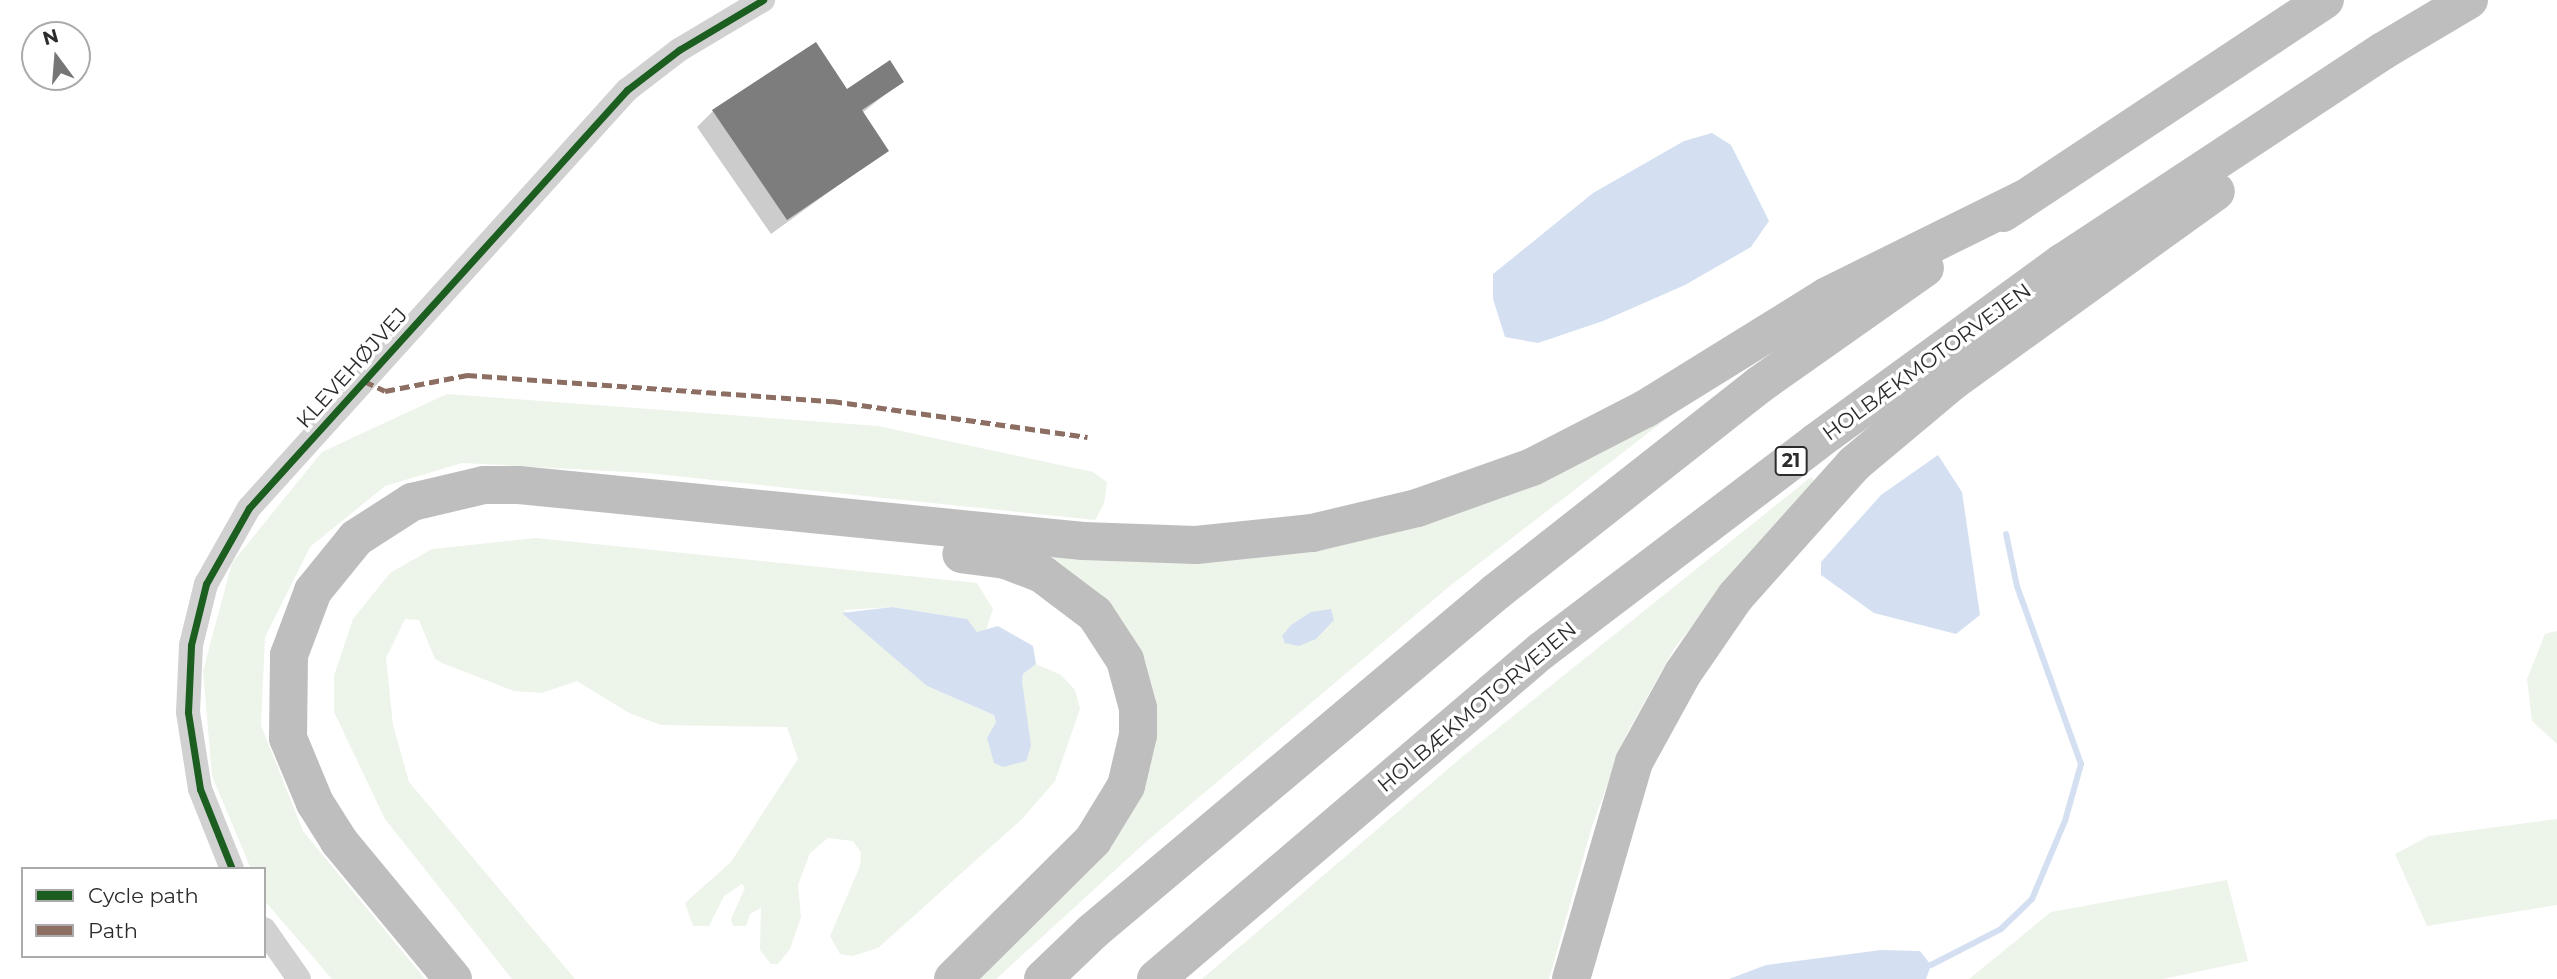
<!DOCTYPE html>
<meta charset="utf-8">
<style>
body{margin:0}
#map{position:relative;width:2557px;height:979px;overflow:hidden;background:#fff;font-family:Montserrat,sans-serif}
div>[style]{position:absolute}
.green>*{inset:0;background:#edf4ea}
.water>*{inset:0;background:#d4e0f2}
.shadow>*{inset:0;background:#0003}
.stream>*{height:6px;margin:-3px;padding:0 3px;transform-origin:3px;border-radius:3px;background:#d4e0f2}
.building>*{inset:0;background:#7d7d7d}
.minor>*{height:24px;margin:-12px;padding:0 12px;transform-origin:12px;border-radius:12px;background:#d1d1d1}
.motorway>*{height:38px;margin:-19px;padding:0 19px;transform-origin:19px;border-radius:19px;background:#bebebe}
.quiet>*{height:5px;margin-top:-2.5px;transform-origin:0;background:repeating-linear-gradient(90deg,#8d6e63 0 10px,transparent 0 15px)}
.cycleway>*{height:7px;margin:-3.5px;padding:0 3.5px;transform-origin:3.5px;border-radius:3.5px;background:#1b5e20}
span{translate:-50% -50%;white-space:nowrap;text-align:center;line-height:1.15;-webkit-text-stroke:7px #fff;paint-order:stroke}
.shield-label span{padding:2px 5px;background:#fff;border:2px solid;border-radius:5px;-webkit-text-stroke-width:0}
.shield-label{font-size:19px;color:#2c2c2c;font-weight:700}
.street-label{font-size:21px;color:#2c2c2c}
.legend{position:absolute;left:21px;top:867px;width:245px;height:91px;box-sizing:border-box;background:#fff;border:2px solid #ababab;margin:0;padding:9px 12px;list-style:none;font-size:21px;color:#2c2c2c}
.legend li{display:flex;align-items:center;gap:14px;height:35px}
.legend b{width:35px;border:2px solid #ababab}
.north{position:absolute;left:21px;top:21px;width:70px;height:70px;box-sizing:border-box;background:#fff;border:2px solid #ababab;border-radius:50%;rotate:344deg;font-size:19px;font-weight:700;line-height:28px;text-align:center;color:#2c2c2c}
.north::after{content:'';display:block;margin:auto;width:24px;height:32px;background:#767676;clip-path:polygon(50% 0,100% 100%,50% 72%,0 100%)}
</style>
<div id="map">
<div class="green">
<i style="clip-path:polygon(1708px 387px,1451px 585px,1147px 841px,996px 979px,968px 979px,1151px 733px,1044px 557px,1243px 550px)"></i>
<i style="clip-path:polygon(447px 394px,878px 426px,1093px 472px,1107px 482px,1104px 504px,1095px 520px,646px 473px,462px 463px,385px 486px,310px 547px,265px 637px,261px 725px,303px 831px,425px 979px,332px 979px,264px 900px,264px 869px,251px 869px,212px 776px,203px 671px,232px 563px,322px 452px)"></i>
<i style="clip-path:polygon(1811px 477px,1816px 483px,1720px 590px,1674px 649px,1626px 735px,1593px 823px,1549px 979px,1202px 979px,1462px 757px)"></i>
<i style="clip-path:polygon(536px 538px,977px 583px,993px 609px,986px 630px,977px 632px,966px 619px,893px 607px,844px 610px,927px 686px,994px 715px,996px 722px,987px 738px,1022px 681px,1023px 674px,1036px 664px,1061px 675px,1075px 690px,1080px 709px,1055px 781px,1022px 819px,878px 948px,852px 956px,840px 954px,830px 936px,860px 866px,861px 853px,853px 841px,828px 838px,810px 853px,798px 885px,801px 917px,790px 949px,778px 964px,771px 964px,760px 950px,761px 908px,750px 914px,746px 926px,733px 926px,731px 919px,745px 888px,742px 884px,724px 896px,709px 926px,693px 926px,685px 903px,731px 862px,798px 759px,787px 727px,661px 725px,629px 713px,577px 681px,542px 693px,514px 691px,442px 663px,435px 659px,419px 620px,405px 619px,386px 658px,393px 725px,409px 782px,575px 979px,512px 979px,385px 819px,334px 712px,334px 676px,353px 619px,390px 573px,432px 549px)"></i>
<i style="clip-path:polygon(2557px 631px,2557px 744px,2532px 721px,2527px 679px,2545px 634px)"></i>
<i style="clip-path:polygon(2557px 819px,2557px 905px,2427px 926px,2395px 854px,2429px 836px)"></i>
<i style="clip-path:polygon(2227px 880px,2248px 961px,2163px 979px,1969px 979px,2051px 912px)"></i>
</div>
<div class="water">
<i style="clip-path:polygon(1712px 133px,1731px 145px,1769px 221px,1751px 247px,1685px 285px,1603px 321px,1538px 343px,1505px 337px,1493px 299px,1493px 274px,1593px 193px,1684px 141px)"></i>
<i style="clip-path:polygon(1938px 455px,1962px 492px,1980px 615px,1956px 634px,1874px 613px,1821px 575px,1821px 562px,1881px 495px)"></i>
<i style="clip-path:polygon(892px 607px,967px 619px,977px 632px,998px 626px,1033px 646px,1036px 664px,1023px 674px,1022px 681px,1031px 746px,1026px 761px,1003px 767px,994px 763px,987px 738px,996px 722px,994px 715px,927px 686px,842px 613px)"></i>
<i style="clip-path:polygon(1331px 609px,1334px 620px,1316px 639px,1299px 646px,1285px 643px,1282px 636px,1291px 625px,1311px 612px)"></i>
<i style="clip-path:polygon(1881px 950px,1920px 951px,1931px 965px,1926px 979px,1729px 979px,1766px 965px)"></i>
</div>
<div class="shadow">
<i style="clip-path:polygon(902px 81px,862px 113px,887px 150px,771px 234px,697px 127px,713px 111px)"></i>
</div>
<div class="stream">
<i style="left:1931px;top:965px;width:79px;rotate:-27.2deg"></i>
<i style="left:2001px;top:929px;width:43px;rotate:-44.1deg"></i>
<i style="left:2032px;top:899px;width:85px;rotate:-67.1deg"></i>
<i style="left:2065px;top:821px;width:59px;rotate:-74.3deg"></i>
<i style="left:2081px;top:764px;width:189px;rotate:-109.8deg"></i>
<i style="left:2017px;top:586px;width:53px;rotate:-101.9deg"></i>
</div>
<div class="building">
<i style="clip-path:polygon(816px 42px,847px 89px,890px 60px,904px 82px,862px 110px,889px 151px,787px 220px,712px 110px)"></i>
</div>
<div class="minor">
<i style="left:232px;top:869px;width:86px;rotate:-111.8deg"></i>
<i style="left:200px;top:789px;width:78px;rotate:-98.9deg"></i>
<i style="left:188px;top:712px;width:67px;rotate:-87.4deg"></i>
<i style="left:191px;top:645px;width:63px;rotate:-76.2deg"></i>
<i style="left:206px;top:584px;width:87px;rotate:-60.5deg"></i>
<i style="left:249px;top:508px;width:564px;rotate:-47.88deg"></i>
<i style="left:627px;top:90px;width:66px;rotate:-37.6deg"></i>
<i style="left:679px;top:50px;width:98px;rotate:-30.8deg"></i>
<i style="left:264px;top:929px;width:61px;rotate:55deg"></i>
</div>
<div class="motorway">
<i style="left:2003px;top:213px;width:386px;rotate:-33.5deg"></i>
<i style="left:453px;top:979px;width:179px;rotate:-129.6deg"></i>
<i style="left:339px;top:841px;width:45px;rotate:-122.3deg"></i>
<i style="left:315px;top:803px;width:70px;rotate:-112.6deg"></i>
<i style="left:288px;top:738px;width:83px;rotate:-89.3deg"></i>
<i style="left:289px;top:655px;width:68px;rotate:-69.4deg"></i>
<i style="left:313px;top:591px;width:68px;rotate:-50.9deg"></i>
<i style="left:356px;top:538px;width:67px;rotate:-32.7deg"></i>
<i style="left:412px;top:502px;width:74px;rotate:-13.3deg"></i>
<i style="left:484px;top:485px;width:35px"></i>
<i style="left:519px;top:485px;width:567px;rotate:5.67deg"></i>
<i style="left:1083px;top:541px;width:113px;rotate:2deg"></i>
<i style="left:1196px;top:545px;width:117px;rotate:-5.9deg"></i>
<i style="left:1312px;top:533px;width:108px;rotate:-13.4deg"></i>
<i style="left:1417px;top:508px;width:122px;rotate:-19.6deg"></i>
<i style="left:1532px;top:467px;width:127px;rotate:-27.2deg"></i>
<i style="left:1645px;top:409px;width:214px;rotate:-31.8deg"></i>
<i style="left:1827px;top:296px;width:219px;rotate:-26.3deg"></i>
<i style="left:953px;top:979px;width:197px;rotate:-44.8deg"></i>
<i style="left:1093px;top:840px;width:63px;rotate:-58.6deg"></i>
<i style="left:1126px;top:786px;width:52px;rotate:-76.8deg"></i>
<i style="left:1138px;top:735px;width:27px;rotate:-90deg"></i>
<i style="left:1138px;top:708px;width:50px;rotate:-105.2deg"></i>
<i style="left:1125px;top:660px;width:55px;rotate:-123.1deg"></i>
<i style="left:1095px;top:614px;width:66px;rotate:-143deg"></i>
<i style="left:1042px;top:574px;width:39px;rotate:-159deg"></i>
<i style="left:1006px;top:560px;width:45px;rotate:-172.4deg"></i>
<i style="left:1043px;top:979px;width:68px;rotate:-43.8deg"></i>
<i style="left:1092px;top:932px;width:528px;rotate:-40.08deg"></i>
<i style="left:1496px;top:592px;width:335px;rotate:-38.2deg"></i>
<i style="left:1759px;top:385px;width:203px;rotate:-35.2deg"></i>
<i style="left:1156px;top:979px;width:506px;rotate:-40.43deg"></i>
<i style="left:1541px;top:651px;width:345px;rotate:-37.2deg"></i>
<i style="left:1816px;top:442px;width:306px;rotate:-36.1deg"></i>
<i style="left:2063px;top:262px;width:383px;rotate:-33.4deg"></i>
<i style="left:2383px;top:51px;width:100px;rotate:-30.7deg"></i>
<i style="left:1571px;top:979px;width:226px;rotate:-73.8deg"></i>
<i style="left:1634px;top:762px;width:102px;rotate:-61.2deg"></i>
<i style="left:1683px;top:673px;width:93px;rotate:-55.5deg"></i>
<i style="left:1736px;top:596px;width:177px;rotate:-48.2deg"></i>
<i style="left:1854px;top:464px;width:129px;rotate:-40deg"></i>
<i style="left:1953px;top:381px;width:324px;rotate:-35.8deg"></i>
</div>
<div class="quiet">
<i style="left:364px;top:381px;width:23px;rotate:25deg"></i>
<i style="left:385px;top:391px;width:84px;rotate:-11deg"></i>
<i style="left:467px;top:375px;width:366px;rotate:4.1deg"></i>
<i style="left:832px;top:401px;width:258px;rotate:8deg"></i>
</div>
<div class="cycleway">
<i style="left:232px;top:869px;width:86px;rotate:-111.8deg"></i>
<i style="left:200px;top:789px;width:78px;rotate:-98.9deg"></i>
<i style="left:188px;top:712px;width:67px;rotate:-87.4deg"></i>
<i style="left:191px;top:645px;width:63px;rotate:-76.2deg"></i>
<i style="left:206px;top:584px;width:87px;rotate:-60.5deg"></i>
<i style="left:249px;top:508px;width:564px;rotate:-47.88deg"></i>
<i style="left:627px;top:90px;width:66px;rotate:-37.6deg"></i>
<i style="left:679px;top:50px;width:98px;rotate:-30.8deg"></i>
</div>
<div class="shield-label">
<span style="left:1791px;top:461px">21</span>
</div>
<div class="street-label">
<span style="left:1927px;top:362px;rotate:-36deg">HOLBÆKMOTORVEJEN</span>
<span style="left:352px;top:368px;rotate:-48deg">KLEVEHØJVEJ</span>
<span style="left:1477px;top:707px;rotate:-40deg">HOLBÆKMOTORVEJEN</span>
</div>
<ul class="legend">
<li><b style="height:9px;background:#1b5e20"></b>Cycle path</li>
<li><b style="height:9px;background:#8d6e63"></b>Path</li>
</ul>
<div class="north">N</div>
</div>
